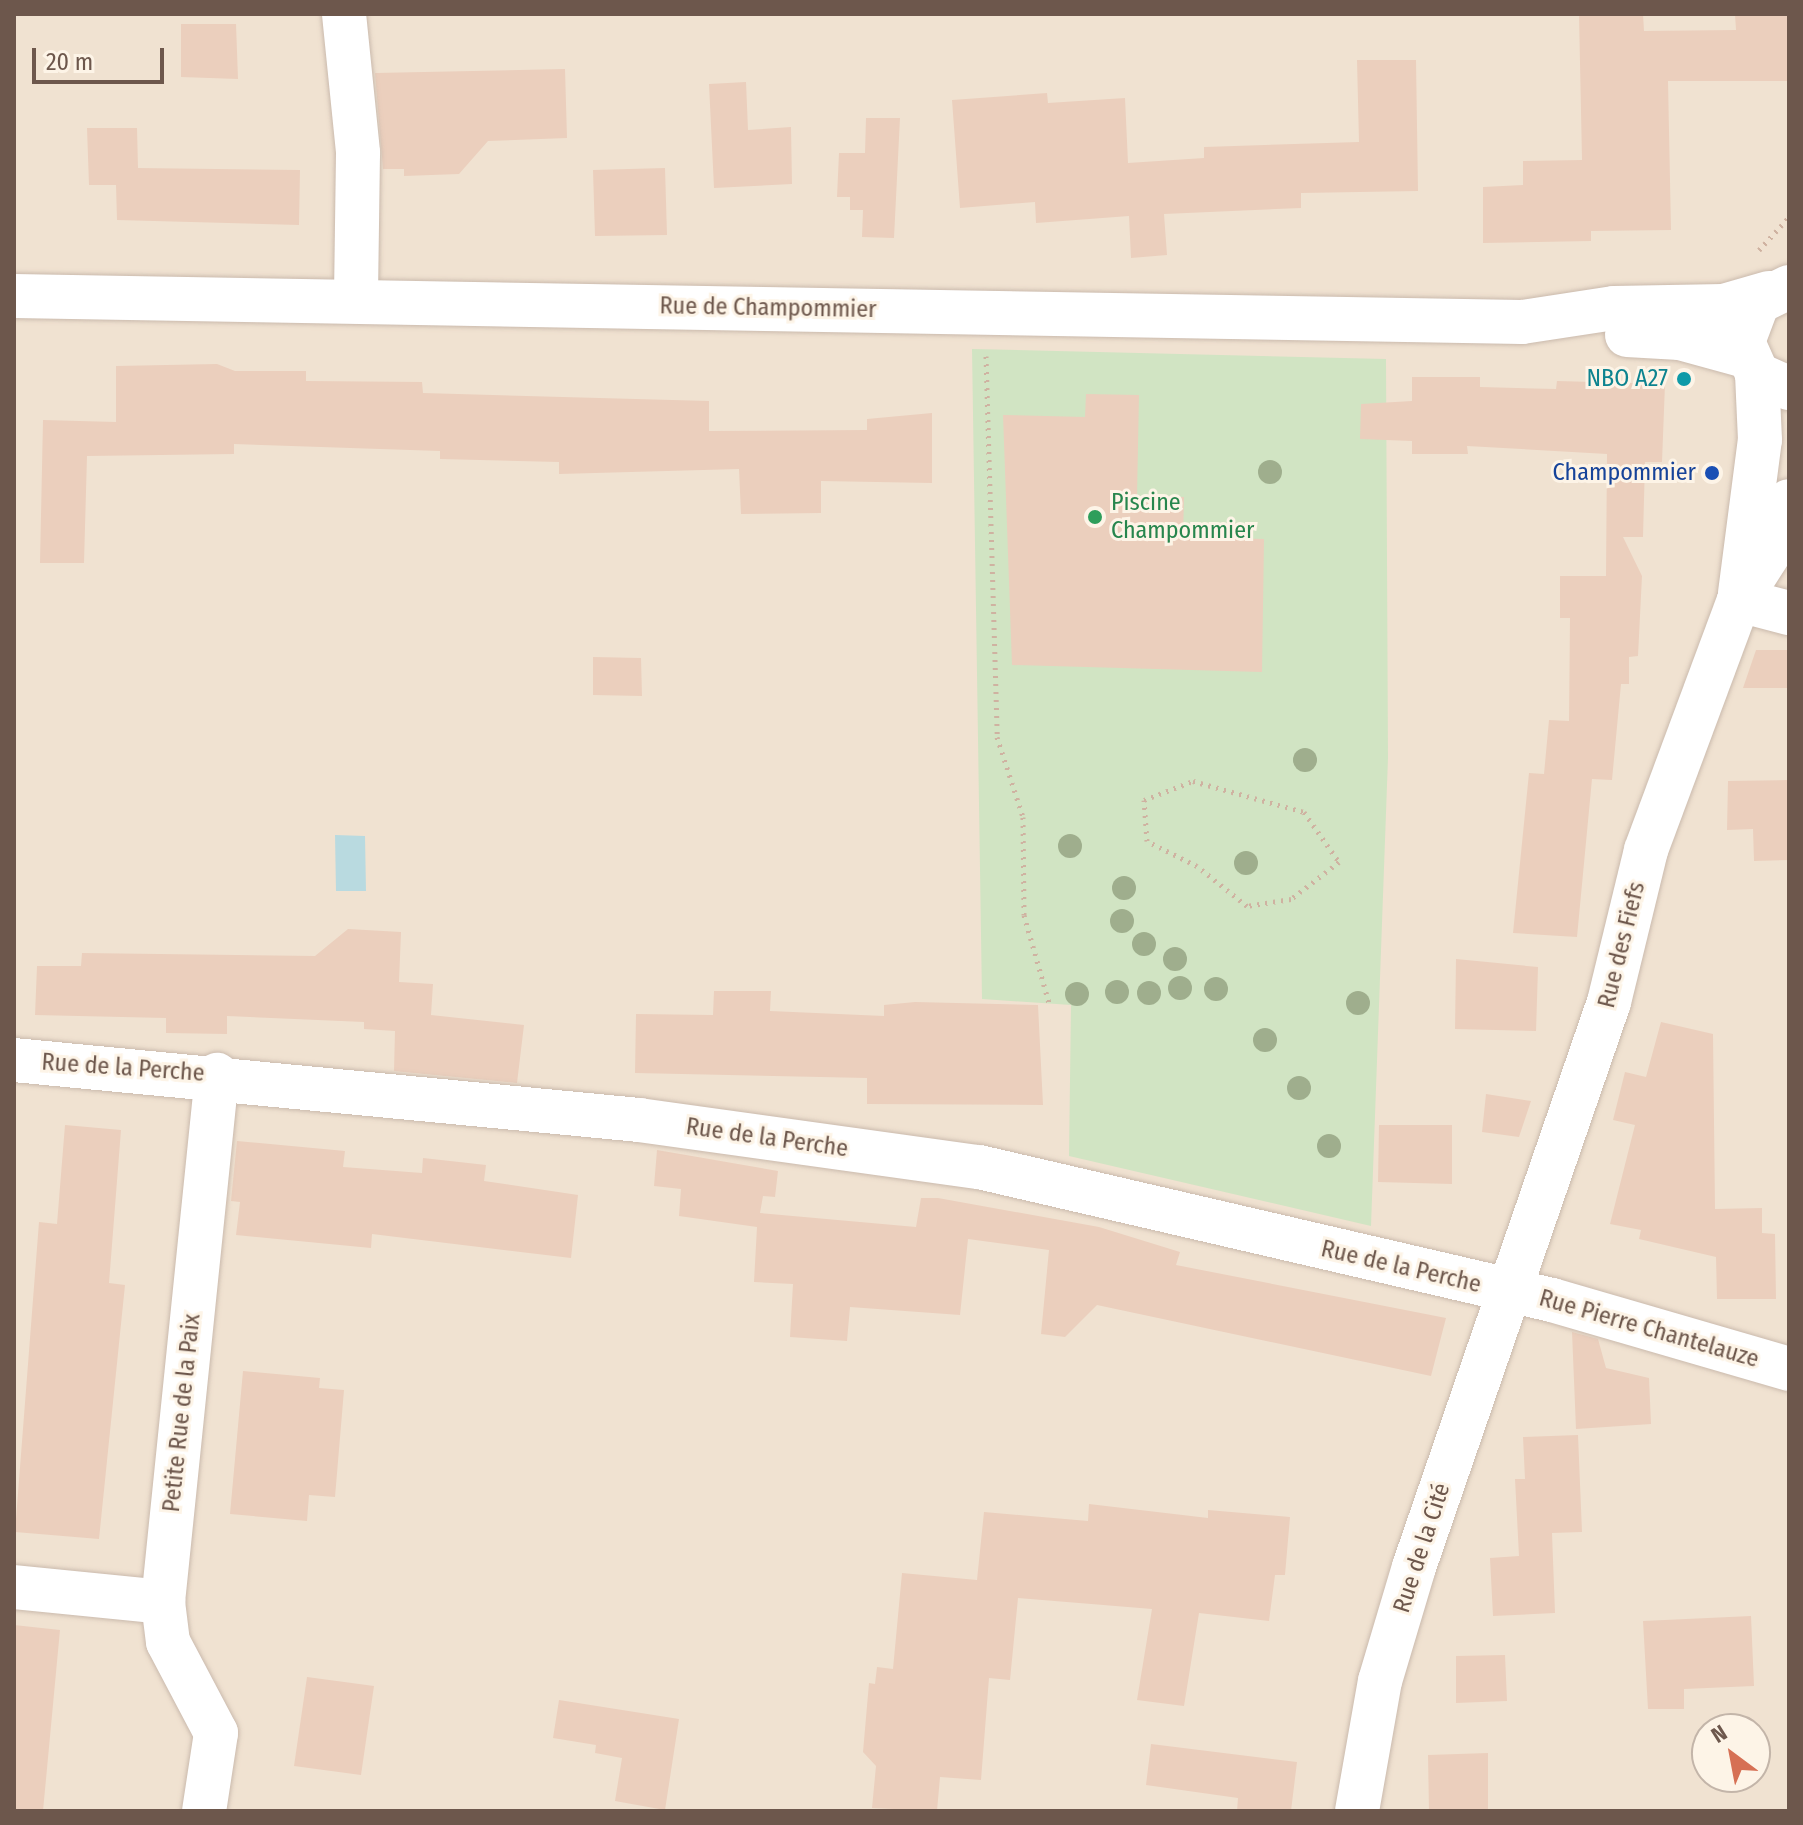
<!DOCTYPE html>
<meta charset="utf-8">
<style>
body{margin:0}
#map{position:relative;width:1803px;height:1825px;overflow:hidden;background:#f9f0e2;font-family:"Fira Sans Condensed",sans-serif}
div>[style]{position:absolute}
.residential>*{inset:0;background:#f0e2d1}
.green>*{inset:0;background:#d1e4c3}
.water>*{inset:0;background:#b9dae0}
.building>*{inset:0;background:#ebcfbd}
.path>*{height:5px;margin-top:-2.5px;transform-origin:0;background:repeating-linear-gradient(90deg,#cfb2a1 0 2px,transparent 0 8px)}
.roads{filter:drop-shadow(0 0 2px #cabaad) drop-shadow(0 0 2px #cabaad)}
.minor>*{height:44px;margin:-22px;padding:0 22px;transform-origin:22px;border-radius:22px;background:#fff}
.tertiary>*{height:44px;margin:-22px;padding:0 22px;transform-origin:22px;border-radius:22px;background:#fff}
.trees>*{width:24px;height:24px;margin:-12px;border-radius:50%;background:#9fae8d}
.dots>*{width:22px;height:22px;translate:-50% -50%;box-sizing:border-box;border:4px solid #fdf4e7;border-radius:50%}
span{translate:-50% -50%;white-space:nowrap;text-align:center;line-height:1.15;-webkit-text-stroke:6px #fdf4e7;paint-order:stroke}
.street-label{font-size:24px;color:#6d574c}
.culture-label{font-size:24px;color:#0d838f}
.right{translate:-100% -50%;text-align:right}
.transit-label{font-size:24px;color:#164399}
.leisure-label{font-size:24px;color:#27864d}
.left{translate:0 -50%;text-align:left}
.frame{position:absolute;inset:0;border:16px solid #6d574c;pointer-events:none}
.north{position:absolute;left:1691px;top:1713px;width:80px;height:80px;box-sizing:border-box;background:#fdf4e7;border:2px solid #c3b5a9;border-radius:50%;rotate:328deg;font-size:22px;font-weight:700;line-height:32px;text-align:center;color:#6d574c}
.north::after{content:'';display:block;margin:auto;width:28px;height:36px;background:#d67054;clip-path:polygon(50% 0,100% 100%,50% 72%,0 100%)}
.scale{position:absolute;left:32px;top:48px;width:132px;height:36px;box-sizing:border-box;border:4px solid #6d574c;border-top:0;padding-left:10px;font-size:24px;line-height:28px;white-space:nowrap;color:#6d574c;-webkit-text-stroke:6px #fdf4e7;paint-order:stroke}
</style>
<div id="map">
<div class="residential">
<i style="clip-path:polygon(evenodd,14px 14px,1789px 14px,1789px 1811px,14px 1811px,14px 14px,1707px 1729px,1755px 1729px,1755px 1777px,1707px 1777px,1707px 1729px)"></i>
</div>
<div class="green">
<i style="clip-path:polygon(972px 349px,1386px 359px,1388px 758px,1371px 1226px,1069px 1156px,1071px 1005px,982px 999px)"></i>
</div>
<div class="water">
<i style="clip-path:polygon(335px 835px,365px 836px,366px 891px,336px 891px)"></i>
</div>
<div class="building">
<i style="clip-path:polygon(1579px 14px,1643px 14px,1644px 31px,1736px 30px,1735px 14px,1787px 14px,1788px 81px,1668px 81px,1671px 230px,1591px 231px,1591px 241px,1483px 243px,1483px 187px,1523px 185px,1523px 161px,1582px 160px)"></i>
<i style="clip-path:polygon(181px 24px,236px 24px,238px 79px,181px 77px)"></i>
<i style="clip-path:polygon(1357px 60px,1416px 60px,1418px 191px,1301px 193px,1301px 208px,1164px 214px,1167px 255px,1131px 258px,1129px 216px,1036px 223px,1035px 202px,960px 208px,952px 100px,1047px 93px,1048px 103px,1125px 98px,1128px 163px,1204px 158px,1204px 147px,1359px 142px)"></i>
<i style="clip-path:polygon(565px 69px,567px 138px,488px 141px,459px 174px,404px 176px,404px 169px,383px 169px,375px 73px)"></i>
<i style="clip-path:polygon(746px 82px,748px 130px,791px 127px,792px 184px,714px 188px,709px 84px)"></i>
<i style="clip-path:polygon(866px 118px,900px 118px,894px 238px,862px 237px,863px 210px,850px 210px,850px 197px,837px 197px,839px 153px,865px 153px)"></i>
<i style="clip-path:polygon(87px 128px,137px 128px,138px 168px,300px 170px,299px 225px,117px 220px,116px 185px,89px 185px)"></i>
<i style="clip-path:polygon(665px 168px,667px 235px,595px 236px,593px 170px)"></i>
<i style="clip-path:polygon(217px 364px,235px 371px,306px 371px,306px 381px,422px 382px,423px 393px,709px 401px,709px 431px,867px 430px,867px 419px,932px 413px,932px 483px,821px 481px,821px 513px,741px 514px,739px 469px,559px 474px,559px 462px,440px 459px,440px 451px,234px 444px,234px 454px,87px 456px,84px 563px,40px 563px,43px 420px,116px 422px,116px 366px)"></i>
<i style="clip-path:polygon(1412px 377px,1480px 377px,1480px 387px,1556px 389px,1557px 381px,1665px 384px,1662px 462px,1645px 462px,1643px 537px,1623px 537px,1642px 576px,1638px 656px,1629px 657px,1629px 684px,1621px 684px,1612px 780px,1592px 779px,1577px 937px,1513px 933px,1529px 773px,1544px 774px,1549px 720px,1569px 721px,1570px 618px,1560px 618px,1560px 576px,1606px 576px,1607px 454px,1467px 446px,1468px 454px,1412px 454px,1412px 441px,1360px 439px,1361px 404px,1412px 401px)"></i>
<i style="clip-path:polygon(1086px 394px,1139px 395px,1137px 496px,1184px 497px,1183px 537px,1264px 539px,1262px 672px,1012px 665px,1003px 415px,1085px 417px)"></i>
<i style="clip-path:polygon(1756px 650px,1789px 650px,1789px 688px,1743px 688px)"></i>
<i style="clip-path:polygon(593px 657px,641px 658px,642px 696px,593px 695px)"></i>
<i style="clip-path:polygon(1789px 780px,1789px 860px,1754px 861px,1753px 829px,1727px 830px,1728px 781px)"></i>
<i style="clip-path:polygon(348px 929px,401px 932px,399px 982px,433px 984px,431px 1015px,524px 1025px,517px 1083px,394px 1071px,395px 1031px,364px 1029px,364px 1022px,227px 1016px,227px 1034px,166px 1033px,166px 1018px,35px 1015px,37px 966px,81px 966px,82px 953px,315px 956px)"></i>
<i style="clip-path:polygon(1456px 959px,1538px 967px,1536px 1031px,1455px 1029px)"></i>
<i style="clip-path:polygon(714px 991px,771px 991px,770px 1011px,884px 1016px,884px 1005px,915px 1002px,1038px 1005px,1043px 1105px,867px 1104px,867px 1078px,635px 1073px,636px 1014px,713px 1015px)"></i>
<i style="clip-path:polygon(1661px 1022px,1713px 1034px,1715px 1209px,1762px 1208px,1762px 1233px,1775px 1234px,1776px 1299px,1717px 1299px,1716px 1257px,1639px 1239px,1641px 1230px,1610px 1224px,1635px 1125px,1613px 1120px,1625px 1072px,1646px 1077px)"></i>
<i style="clip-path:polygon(1486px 1094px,1531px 1101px,1519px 1137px,1482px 1132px)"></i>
<i style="clip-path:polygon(65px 1125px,121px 1130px,109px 1283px,125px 1285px,99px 1539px,15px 1532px,39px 1222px,57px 1224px)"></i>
<i style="clip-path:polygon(1379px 1125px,1452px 1125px,1452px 1184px,1378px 1182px)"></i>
<i style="clip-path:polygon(237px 1141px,345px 1151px,343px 1167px,422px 1173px,423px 1158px,486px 1165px,484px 1181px,578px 1195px,571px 1258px,372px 1234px,371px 1248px,236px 1235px,240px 1202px,231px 1201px)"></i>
<i style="clip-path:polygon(657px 1150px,778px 1171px,775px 1197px,763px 1196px,760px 1213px,916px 1227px,921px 1198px,938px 1198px,1099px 1227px,1180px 1252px,1176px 1265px,1446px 1318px,1431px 1376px,1097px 1305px,1065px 1337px,1041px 1334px,1049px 1250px,968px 1239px,960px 1315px,850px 1307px,847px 1341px,790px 1337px,793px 1284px,754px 1282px,757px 1227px,679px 1216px,681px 1189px,654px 1186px)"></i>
<i style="clip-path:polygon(1572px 1332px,1598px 1339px,1606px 1368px,1649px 1378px,1651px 1424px,1576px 1429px)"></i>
<i style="clip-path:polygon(243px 1371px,320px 1378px,319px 1388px,344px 1390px,335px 1497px,309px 1495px,307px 1521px,230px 1514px)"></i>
<i style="clip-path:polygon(1578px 1435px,1582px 1532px,1552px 1533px,1555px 1613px,1493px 1616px,1490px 1558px,1519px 1556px,1515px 1479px,1525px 1479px,1523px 1437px)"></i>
<i style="clip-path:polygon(1089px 1504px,1208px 1518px,1208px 1510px,1290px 1517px,1285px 1575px,1275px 1575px,1269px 1621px,1199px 1613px,1184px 1706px,1137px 1700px,1152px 1609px,1018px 1598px,1010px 1680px,989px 1678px,981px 1780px,940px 1777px,937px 1811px,872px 1808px,876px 1766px,863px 1752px,869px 1683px,875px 1684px,877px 1667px,893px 1669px,902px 1573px,977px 1580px,984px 1512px,1088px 1521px)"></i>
<i style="clip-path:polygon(1751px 1616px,1754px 1686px,1684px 1689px,1684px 1709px,1648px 1709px,1643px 1621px)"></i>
<i style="clip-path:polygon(14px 1625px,60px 1630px,43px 1811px,14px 1811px)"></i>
<i style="clip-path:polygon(1505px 1655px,1507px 1701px,1456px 1703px,1456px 1656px)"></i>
<i style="clip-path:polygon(307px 1677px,374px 1686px,361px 1775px,294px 1766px)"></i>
<i style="clip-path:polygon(559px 1700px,679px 1719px,665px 1810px,615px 1801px,622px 1758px,595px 1753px,596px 1745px,553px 1738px)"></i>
<i style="clip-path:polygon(1151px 1744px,1297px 1762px,1291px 1811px,1237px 1811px,1238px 1798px,1146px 1785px)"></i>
<i style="clip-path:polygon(1488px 1753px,1488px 1811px,1429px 1811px,1428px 1755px)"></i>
</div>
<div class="path">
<i style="left:1759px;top:250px;width:45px;rotate:-47.7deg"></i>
<i style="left:986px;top:356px;width:381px;rotate:88.3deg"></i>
<i style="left:997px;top:737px;width:84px;rotate:72deg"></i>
<i style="left:1023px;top:817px;width:98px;rotate:89.4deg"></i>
<i style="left:1024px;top:915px;width:91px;rotate:74.1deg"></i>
<i style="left:1193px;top:781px;width:115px;rotate:15.6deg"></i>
<i style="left:1304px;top:812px;width:61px;rotate:55deg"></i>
<i style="left:1339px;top:862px;width:61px;rotate:142.4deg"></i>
<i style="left:1291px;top:899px;width:45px;rotate:171deg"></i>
<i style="left:1247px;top:906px;width:64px;rotate:-141.3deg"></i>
<i style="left:1197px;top:866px;width:56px;rotate:-153.4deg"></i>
<i style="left:1147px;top:841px;width:41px;rotate:-94.2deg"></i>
<i style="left:1144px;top:800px;width:53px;rotate:-21.2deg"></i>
</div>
<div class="roads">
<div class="minor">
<i style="left:344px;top:14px;width:140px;rotate:84.2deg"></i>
<i style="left:358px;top:153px;width:148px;rotate:90.8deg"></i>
<i style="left:14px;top:296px;width:1508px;rotate:0.99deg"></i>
<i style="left:1522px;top:322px;width:93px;rotate:-8.7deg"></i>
<i style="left:1614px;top:308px;width:110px;rotate:-1deg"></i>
<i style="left:1724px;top:306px;width:47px;rotate:-16.1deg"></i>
<i style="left:1627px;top:335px;width:53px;rotate:3.2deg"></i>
<i style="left:1680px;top:338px;width:68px;rotate:15.3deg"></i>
<i style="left:1739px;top:600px;width:52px;rotate:14.6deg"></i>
<i style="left:14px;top:1060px;width:628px;rotate:5.48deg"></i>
<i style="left:639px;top:1120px;width:343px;rotate:7.9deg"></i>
<i style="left:979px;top:1167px;width:588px;rotate:13.07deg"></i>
<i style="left:1552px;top:1300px;width:247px;rotate:16.2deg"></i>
<i style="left:14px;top:1587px;width:150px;rotate:5.7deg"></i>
<i style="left:163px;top:1602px;width:530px;rotate:-84.15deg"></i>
<i style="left:163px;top:1602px;width:40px;rotate:82.9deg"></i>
<i style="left:168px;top:1642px;width:103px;rotate:62.2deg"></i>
<i style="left:216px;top:1733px;width:79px;rotate:98.7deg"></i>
</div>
<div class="tertiary">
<i style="left:1789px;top:287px;width:34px;rotate:154deg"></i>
<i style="left:1758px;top:302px;width:43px;rotate:110.6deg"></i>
<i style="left:1743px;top:342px;width:35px;rotate:66deg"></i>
<i style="left:1757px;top:374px;width:35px;rotate:24deg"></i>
<i style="left:1740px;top:593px;width:154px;rotate:-82.6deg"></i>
<i style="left:1760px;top:440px;width:66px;rotate:-92.6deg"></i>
<i style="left:1357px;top:1811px;width:132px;rotate:-80deg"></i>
<i style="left:1380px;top:1681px;width:119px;rotate:-73.4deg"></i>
<i style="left:1414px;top:1567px;width:598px;rotate:-70.96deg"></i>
<i style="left:1609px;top:1002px;width:156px;rotate:-76.3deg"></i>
<i style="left:1646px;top:850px;width:267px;rotate:-69.6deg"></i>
<i style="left:1739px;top:600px;width:67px;rotate:-57.3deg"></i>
<i style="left:1775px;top:544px;width:45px;rotate:-72deg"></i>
</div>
</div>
<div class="trees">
<i style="left:1270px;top:472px"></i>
<i style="left:1305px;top:760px"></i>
<i style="left:1070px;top:846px"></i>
<i style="left:1246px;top:863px"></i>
<i style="left:1124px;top:888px"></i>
<i style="left:1122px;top:921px"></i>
<i style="left:1144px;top:944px"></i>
<i style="left:1175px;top:959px"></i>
<i style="left:1180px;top:988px"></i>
<i style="left:1216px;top:989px"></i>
<i style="left:1117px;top:992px"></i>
<i style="left:1149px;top:993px"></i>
<i style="left:1077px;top:994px"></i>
<i style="left:1358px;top:1003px"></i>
<i style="left:1265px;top:1040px"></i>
<i style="left:1299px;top:1088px"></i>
<i style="left:1329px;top:1146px"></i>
</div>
<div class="dots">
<i style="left:1684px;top:379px;background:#0f9aa8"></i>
<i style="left:1712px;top:473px;background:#1a4fb4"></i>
<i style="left:1095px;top:517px;background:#2e9e5b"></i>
</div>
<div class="street-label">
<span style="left:768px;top:308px;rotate:1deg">Rue de Champommier</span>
<span style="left:1622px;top:945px;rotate:-76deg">Rue des Fiefs</span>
<span style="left:123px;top:1068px;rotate:4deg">Rue de la Perche</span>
<span style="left:767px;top:1138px;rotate:8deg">Rue de la Perche</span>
<span style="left:1401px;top:1267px;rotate:13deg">Rue de la Perche</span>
<span style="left:1649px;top:1329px;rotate:16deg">Rue Pierre Chantelauze</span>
<span style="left:182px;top:1413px;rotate:-84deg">Petite Rue de la Paix</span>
<span style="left:1422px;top:1548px;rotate:-72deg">Rue de la Cité</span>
</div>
<div class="culture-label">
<span class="right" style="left:1668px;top:379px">NBO A27</span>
</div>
<div class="transit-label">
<span class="right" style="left:1696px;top:473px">Champommier</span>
</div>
<div class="leisure-label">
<span class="left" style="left:1111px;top:517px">Piscine<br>Champommier</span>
</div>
<div class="frame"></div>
<div class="north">N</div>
<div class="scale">20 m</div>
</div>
